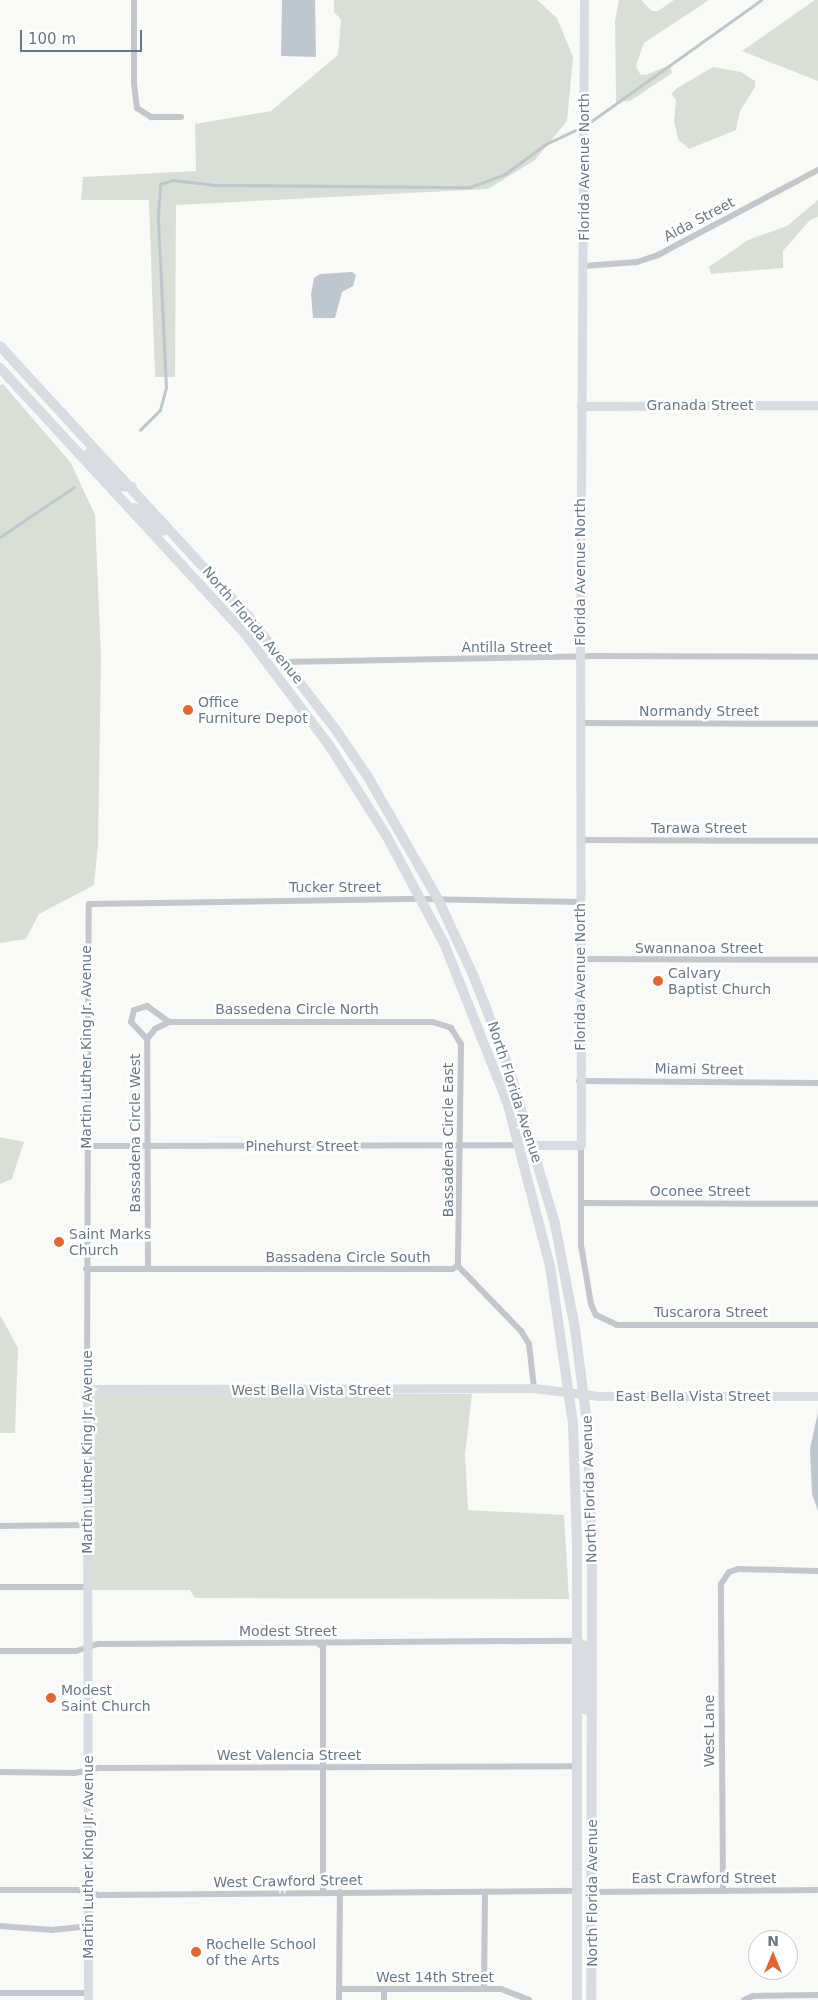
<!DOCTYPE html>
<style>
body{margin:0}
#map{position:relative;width:818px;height:2000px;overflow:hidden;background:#f9faf8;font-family:"DejaVu Sans",sans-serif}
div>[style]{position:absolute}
.green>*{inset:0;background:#d9dfd7}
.water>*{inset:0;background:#bec7cd}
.stream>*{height:2.5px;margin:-1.25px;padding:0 1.25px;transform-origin:1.25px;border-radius:1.25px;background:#bec7cd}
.street>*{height:6px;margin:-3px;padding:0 3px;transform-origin:3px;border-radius:3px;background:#c3c7cb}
.secondary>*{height:9px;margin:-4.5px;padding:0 4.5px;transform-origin:4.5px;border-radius:4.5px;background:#d8dce0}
.primary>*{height:10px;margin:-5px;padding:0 5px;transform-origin:5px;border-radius:5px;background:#d8dce0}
.dots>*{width:14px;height:14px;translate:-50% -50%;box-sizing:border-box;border:2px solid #fff;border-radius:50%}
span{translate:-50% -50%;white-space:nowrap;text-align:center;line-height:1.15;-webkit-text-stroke:5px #fff;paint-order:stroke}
.street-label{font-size:14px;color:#697888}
.poi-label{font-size:14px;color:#697888}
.left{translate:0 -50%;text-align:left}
.north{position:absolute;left:748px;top:1930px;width:50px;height:50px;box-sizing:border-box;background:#fff;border:1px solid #c3c9cf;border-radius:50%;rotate:0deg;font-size:14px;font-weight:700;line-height:20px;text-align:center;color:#697888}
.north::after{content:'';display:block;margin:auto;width:18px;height:22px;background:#e16730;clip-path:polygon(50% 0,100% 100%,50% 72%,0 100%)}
.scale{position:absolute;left:20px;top:30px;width:122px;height:22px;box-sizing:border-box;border:2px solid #697888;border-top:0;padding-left:6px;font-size:15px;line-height:18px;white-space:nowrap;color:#697888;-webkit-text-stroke:4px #fff;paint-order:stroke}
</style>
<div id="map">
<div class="green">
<i style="clip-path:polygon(334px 0,537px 0,557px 18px,573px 57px,567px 121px,535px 160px,488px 189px,176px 205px,175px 377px,155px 377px,149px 200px,81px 200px,83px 177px,196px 171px,195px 124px,271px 111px,338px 55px,341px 20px,334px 12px)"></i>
<i style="clip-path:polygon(619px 0,641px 0,652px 11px,658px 11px,674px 0,709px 0,644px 43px,636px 66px,640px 74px,646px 75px,670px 65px,672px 73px,630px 101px,616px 102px,615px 21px)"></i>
<i style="clip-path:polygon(815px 0,818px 0,818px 81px,742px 51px)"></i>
<i style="clip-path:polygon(713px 67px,741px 72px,755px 81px,755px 87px,740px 111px,736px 130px,689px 149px,678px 139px,674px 121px,676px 100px,671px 94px,677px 88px)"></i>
<i style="clip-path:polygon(818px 200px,818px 217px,810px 220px,783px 251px,783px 268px,711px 274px,709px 267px,748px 240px,787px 226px)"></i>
<i style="clip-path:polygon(3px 384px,71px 463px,95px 515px,101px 658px,98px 845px,94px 885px,39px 914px,26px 939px,0 943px,0 385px)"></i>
<i style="clip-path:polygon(0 1137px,24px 1142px,12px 1179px,0 1184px)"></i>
<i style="clip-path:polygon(0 1315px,18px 1348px,15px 1433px,0 1433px)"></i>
<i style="clip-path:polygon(91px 1394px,472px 1394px,465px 1456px,468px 1510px,564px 1515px,569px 1599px,195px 1598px,190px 1590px,91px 1590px)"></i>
</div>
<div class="water">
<i style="clip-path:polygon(282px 0,315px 0,316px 57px,281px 56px)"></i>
<i style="clip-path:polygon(352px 272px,356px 275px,353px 286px,342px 292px,335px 318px,313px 318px,311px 294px,314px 278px,320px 274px)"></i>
<i style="clip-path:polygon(818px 1412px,818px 1511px,812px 1494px,810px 1449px)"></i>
</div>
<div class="stream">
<i style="left:586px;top:125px;width:215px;rotate:-35.5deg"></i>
<i style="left:140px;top:430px;width:28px;rotate:-45deg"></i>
<i style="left:160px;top:410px;width:23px;rotate:-75deg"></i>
<i style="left:166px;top:388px;width:172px;rotate:-92.7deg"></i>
<i style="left:158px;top:216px;width:32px;rotate:-86deg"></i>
<i style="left:160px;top:184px;width:14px;rotate:-17deg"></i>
<i style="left:173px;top:180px;width:43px;rotate:6.6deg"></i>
<i style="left:216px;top:185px;width:254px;rotate:0.5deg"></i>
<i style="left:470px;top:187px;width:37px;rotate:-20deg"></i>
<i style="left:505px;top:174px;width:51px;rotate:-36.2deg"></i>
<i style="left:546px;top:144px;width:38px;rotate:-25deg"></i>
<i style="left:0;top:537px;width:89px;rotate:-34deg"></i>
</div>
<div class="street">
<i style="left:134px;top:0;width:84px;rotate:90deg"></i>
<i style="left:134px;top:84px;width:24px;rotate:83deg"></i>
<i style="left:137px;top:108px;width:17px;rotate:33deg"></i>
<i style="left:151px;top:117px;width:30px"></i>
<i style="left:584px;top:266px;width:53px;rotate:-4.3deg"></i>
<i style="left:637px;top:262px;width:22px;rotate:-18deg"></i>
<i style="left:658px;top:255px;width:181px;rotate:-28deg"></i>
<i style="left:285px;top:662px;width:303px;rotate:-1.1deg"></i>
<i style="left:588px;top:656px;width:230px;rotate:0.2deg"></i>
<i style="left:580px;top:723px;width:238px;rotate:0.2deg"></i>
<i style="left:580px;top:840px;width:238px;rotate:0.2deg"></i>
<i style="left:581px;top:959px;width:237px;rotate:0.2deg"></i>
<i style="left:147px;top:1039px;width:23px;rotate:-133deg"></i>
<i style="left:131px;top:1022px;width:12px;rotate:-76deg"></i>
<i style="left:134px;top:1010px;width:14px;rotate:-17deg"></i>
<i style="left:147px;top:1006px;width:27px;rotate:36deg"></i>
<i style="left:579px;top:1081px;width:239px;rotate:0.5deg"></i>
<i style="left:581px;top:1145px;width:100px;rotate:90deg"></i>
<i style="left:581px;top:1245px;width:60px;rotate:80.4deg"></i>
<i style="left:591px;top:1304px;width:12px;rotate:66deg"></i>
<i style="left:596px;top:1315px;width:23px;rotate:25deg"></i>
<i style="left:617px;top:1325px;width:201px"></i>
<i style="left:86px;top:1146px;width:433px;rotate:-0.1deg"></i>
<i style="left:581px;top:1203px;width:237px;rotate:0.2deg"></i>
<i style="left:458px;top:1266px;width:91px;rotate:45.9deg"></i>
<i style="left:521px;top:1331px;width:15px;rotate:58deg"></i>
<i style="left:529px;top:1344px;width:44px;rotate:83.5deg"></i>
<i style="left:86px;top:1269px;width:366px"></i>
<i style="left:452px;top:1269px;width:7px;rotate:-27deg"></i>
<i style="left:148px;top:1269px;width:230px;rotate:-90.2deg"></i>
<i style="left:147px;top:1039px;width:13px;rotate:-51deg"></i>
<i style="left:155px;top:1029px;width:16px;rotate:-27deg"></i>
<i style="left:169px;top:1022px;width:264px"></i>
<i style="left:433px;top:1022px;width:19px;rotate:18deg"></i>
<i style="left:451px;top:1028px;width:19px;rotate:58deg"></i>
<i style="left:461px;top:1044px;width:222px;rotate:90.8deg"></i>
<i style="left:87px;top:1389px;width:485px;rotate:-89.8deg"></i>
<i style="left:89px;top:904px;width:332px;rotate:-0.9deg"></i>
<i style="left:421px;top:899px;width:159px;rotate:1.1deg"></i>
<i style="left:0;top:1526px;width:87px;rotate:-0.7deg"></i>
<i style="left:0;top:1587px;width:87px"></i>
<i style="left:319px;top:1644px;width:5px;rotate:37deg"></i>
<i style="left:323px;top:1647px;width:246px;rotate:90deg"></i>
<i style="left:0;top:1651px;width:76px"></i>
<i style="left:76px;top:1651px;width:23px;rotate:-18deg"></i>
<i style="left:98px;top:1644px;width:478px;rotate:-0.4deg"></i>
<i style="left:0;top:1772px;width:75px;rotate:0.8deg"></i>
<i style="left:75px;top:1773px;width:25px;rotate:-12deg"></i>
<i style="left:99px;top:1768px;width:479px;rotate:-0.2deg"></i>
<i style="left:0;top:1890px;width:79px"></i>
<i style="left:79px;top:1890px;width:21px;rotate:14deg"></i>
<i style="left:99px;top:1895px;width:479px;rotate:-0.5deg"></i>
<i style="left:723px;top:1891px;width:307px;rotate:-90.4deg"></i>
<i style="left:721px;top:1584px;width:14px;rotate:-56deg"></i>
<i style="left:729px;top:1572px;width:9px;rotate:-18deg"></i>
<i style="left:738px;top:1569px;width:80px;rotate:1.4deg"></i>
<i style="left:591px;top:1892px;width:227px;rotate:-0.5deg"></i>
<i style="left:0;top:1926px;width:52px;rotate:4.4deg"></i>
<i style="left:52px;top:1930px;width:36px;rotate:-6deg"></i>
<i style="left:339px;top:1989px;width:162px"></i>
<i style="left:501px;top:1989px;width:30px;rotate:21deg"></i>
<i style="left:384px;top:1989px;width:11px;rotate:90deg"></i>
<i style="left:484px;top:1989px;width:97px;rotate:-89.4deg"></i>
<i style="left:0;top:1993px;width:89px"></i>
<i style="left:339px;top:2000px;width:108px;rotate:-89.5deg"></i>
<i style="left:744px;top:2000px;width:10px;rotate:-24deg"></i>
<i style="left:753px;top:1996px;width:65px;rotate:-0.9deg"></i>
</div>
<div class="secondary">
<i style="left:581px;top:406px;width:237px;rotate:-0.2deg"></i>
<i style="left:534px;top:1145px;width:47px"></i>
<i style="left:581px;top:1145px;width:487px;rotate:-90.1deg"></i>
<i style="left:580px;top:658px;width:658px;rotate:-89.65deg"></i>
<i style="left:88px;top:2000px;width:611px;rotate:-90.09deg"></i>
<i style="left:87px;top:1389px;width:447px;rotate:-0.1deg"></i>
<i style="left:534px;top:1388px;width:65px;rotate:7deg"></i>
<i style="left:599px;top:1396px;width:219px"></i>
</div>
<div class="primary">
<i style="left:0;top:346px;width:368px;rotate:47.4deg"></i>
<i style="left:249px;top:617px;width:143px;rotate:52.4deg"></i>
<i style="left:336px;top:730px;width:57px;rotate:55.8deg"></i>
<i style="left:368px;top:777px;width:141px;rotate:60.2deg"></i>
<i style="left:438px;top:899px;width:86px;rotate:65.2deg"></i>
<i style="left:474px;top:977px;width:94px;rotate:68.9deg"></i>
<i style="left:508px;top:1065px;width:166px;rotate:73.5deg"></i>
<i style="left:555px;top:1224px;width:107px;rotate:79.2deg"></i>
<i style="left:575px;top:1329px;width:95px;rotate:82.7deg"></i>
<i style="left:587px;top:1423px;width:120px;rotate:87.6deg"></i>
<i style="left:592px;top:1543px;width:457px;rotate:90.1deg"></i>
<i style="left:0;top:368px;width:358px;rotate:47.3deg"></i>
<i style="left:243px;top:631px;width:143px;rotate:53deg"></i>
<i style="left:329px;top:745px;width:107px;rotate:57.7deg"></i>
<i style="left:386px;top:835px;width:123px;rotate:61.8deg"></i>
<i style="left:444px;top:943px;width:174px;rotate:68.4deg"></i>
<i style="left:508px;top:1105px;width:166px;rotate:75.4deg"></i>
<i style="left:550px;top:1266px;width:160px;rotate:81.7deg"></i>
<i style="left:573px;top:1424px;width:120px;rotate:88.1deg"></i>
<i style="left:577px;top:1544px;width:456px;rotate:90deg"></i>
<i style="left:89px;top:453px;width:45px;rotate:46.8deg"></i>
<i style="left:120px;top:486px;width:12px;rotate:5deg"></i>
<i style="left:134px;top:508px;width:14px;rotate:25deg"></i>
<i style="left:147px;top:514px;width:23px;rotate:47deg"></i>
<i style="left:576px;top:1641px;width:9px;rotate:32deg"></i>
<i style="left:584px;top:1646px;width:64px;rotate:88.2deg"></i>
</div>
<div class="dots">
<i style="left:188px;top:710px;background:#e16730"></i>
<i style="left:658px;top:981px;background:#e16730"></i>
<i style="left:59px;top:1242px;background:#e16730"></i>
<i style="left:51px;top:1698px;background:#e16730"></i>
<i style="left:196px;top:1952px;background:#e16730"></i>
</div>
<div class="street-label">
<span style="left:584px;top:167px;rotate:-90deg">Florida Avenue North</span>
<span style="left:699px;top:219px;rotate:-28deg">Aida Street</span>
<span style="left:700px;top:405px">Granada Street</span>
<span style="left:580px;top:572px;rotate:-90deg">Florida Avenue North</span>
<span style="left:253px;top:625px;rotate:50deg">North Florida Avenue</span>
<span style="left:507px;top:647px">Antilla Street</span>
<span style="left:699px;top:711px">Normandy Street</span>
<span style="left:699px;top:828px">Tarawa Street</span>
<span style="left:335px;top:887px">Tucker Street</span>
<span style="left:699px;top:948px">Swannanoa Street</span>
<span style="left:580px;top:977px;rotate:-90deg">Florida Avenue North</span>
<span style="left:297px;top:1009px">Bassedena Circle North</span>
<span style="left:86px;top:1047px;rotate:-90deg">Martin Luther King Jr. Avenue</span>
<span style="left:699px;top:1069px;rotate:1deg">Miami Street</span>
<span style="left:515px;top:1092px;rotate:72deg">North Florida Avenue</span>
<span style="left:135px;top:1133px;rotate:-90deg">Bassadena Circle West</span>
<span style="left:448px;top:1140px;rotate:-90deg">Bassadena Circle East</span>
<span style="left:302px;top:1146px">Pinehurst Street</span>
<span style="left:700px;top:1191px">Oconee Street</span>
<span style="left:348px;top:1257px">Bassadena Circle South</span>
<span style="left:711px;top:1312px">Tuscarora Street</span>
<span style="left:311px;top:1390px">West Bella Vista Street</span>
<span style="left:693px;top:1396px">East Bella Vista Street</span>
<span style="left:87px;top:1452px;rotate:-90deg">Martin Luther King Jr. Avenue</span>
<span style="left:589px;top:1489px;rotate:-92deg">North Florida Avenue</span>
<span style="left:288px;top:1631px">Modest Street</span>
<span style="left:709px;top:1731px;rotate:-90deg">West Lane</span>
<span style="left:289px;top:1755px">West Valencia Street</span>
<span style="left:88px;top:1857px;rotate:-90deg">Martin Luther King Jr. Avenue</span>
<span style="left:704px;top:1878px">East Crawford Street</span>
<span style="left:288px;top:1881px;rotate:-1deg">West Crawford Street</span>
<span style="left:592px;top:1893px;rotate:-90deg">North Florida Avenue</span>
<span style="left:435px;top:1977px">West 14th Street</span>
</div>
<div class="poi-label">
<span class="left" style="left:198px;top:710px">Office<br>Furniture Depot</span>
<span class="left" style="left:668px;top:981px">Calvary<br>Baptist Church</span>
<span class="left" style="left:69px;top:1242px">Saint Marks<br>Church</span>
<span class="left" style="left:61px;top:1698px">Modest<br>Saint Church</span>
<span class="left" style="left:206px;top:1952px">Rochelle School<br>of the Arts</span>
</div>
<div class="north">N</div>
<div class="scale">100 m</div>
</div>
